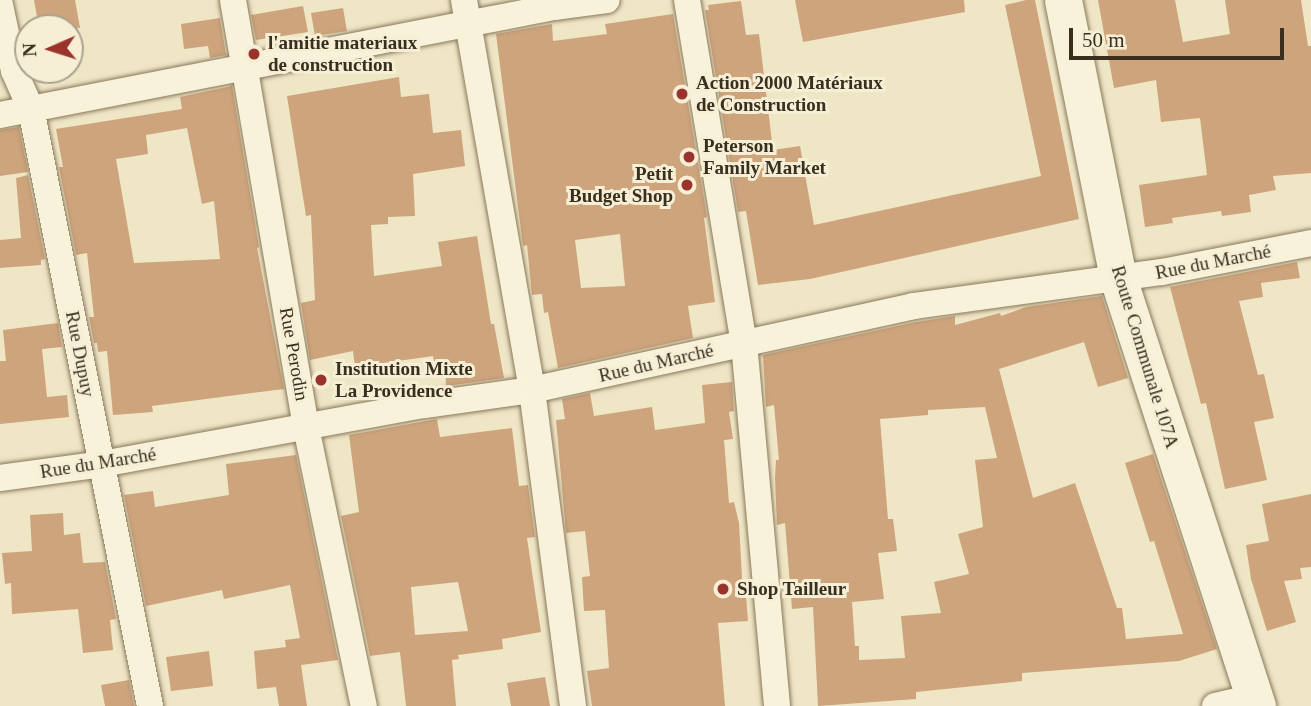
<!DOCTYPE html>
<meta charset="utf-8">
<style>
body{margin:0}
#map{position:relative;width:1311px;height:706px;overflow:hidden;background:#efe6c6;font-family:"Times New Roman",serif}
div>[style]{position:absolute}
.building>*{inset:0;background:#cda47c}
.roads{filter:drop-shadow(0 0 2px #8a785b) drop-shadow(0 0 2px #8a785b)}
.minor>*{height:26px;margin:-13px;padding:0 13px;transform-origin:13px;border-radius:13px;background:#f9f2da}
.secondary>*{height:37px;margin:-18.5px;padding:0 18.5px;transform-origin:18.5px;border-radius:18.5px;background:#f9f2da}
.dots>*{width:19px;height:19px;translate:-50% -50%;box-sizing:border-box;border:4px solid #f6efd6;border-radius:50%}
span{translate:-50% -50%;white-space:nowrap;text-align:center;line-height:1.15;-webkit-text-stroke:6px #f6efd6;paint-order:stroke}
.poi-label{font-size:19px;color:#3a2f1f;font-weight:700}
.left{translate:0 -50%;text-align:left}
.right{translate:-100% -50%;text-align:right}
.street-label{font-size:19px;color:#3a2f1f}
.north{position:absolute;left:14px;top:14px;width:70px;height:70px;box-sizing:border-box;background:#f6efd6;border:2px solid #aba28d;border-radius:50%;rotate:267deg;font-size:19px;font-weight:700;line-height:28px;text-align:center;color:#3a2f1f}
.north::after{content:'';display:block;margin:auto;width:24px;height:32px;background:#9a332b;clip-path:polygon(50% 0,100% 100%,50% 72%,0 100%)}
.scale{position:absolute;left:1069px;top:28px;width:215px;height:32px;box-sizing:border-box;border:4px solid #3a2f1f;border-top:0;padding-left:9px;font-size:21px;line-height:24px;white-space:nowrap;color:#3a2f1f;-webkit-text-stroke:5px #f6efd6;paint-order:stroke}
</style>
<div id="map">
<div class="building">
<i style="clip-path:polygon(34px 0,75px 0,80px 28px,39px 28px)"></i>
<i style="clip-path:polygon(795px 0,964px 0,965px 12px,803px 42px)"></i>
<i style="clip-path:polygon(1026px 0,1035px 0,1079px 219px,810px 279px,758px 285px,746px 211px,738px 212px,705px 10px,709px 10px,708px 5px,741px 1px,746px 35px,759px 34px,773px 150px,800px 146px,814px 225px,1041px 176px,1005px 5px)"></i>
<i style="clip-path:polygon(1098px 0,1175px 0,1183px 42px,1230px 34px,1225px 0,1301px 0,1308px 46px,1311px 46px,1311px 173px,1273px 176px,1276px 190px,1249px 195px,1251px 212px,1222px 216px,1221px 211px,1172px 218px,1173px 223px,1145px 227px,1139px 185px,1207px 175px,1200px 118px,1161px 122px,1156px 80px,1114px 88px)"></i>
<i style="clip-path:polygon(303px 6px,308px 32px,256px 40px,251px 15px)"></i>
<i style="clip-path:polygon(343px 8px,347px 31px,315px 36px,311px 13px)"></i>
<i style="clip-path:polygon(evenodd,673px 14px,707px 217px,704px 218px,715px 302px,688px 306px,693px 338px,558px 368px,548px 312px,544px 313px,542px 294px,532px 295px,527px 245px,523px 246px,496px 34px,552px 24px,553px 41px,607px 34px,605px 24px,673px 14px,620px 234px,625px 286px,581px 288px,575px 240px,620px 234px)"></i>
<i style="clip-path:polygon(220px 18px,226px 55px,210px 58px,208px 46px,184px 49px,181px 24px)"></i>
<i style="clip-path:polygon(399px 77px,401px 97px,429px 94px,433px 133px,461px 130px,465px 166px,413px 174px,415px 216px,388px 217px,388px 224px,371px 225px,374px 276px,442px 266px,438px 242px,477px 236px,491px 324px,494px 324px,504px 378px,446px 386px,445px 359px,434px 361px,433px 356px,355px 367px,353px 351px,310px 360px,301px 303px,315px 300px,311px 215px,306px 216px,287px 96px)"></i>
<i style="clip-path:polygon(evenodd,232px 86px,259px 247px,257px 248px,284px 389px,152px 406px,153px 412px,113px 415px,107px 351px,98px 352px,97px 343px,94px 343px,89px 317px,94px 317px,87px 253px,76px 255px,59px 167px,63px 167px,56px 129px,182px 109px,180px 97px,232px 86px,187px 128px,202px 204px,214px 201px,220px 259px,134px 263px,116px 159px,148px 154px,146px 135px,187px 128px)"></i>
<i style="clip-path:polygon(19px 127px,28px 172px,0 176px,0 130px)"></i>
<i style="clip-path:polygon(28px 175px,45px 259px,41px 260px,41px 265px,0 268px,0 240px,21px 238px,16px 178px)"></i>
<i style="clip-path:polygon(1297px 262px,1300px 278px,1261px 283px,1263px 297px,1239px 301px,1258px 375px,1264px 374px,1274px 418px,1254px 422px,1267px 480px,1225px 489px,1206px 403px,1201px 404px,1170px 287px)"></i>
<i style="clip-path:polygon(evenodd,1102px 296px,1128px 378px,1098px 387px,1084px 342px,999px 369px,1033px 498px,1075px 483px,1117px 608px,1122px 608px,1126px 639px,1183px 634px,1154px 541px,1150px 542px,1125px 463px,1153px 454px,1217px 649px,1179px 661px,1022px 673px,1022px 681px,916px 692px,916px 699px,818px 706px,813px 607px,792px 609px,785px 523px,777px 525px,775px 478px,776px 460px,779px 460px,774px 405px,766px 407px,763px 355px,916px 322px,955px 316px,955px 325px,1000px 313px,1001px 316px,1026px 307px,1102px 296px,985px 407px,997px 458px,975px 460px,983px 527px,958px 534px,969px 574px,934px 582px,941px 613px,901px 616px,905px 658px,859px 660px,859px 646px,855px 646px,852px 602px,884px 599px,878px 553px,897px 551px,893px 519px,888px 519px,880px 419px,928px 415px,928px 410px,985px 407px)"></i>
<i style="clip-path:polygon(58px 323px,62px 347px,42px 349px,47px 397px,67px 395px,69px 417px,0 424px,0 361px,6px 361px,3px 330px)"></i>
<i style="clip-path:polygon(732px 382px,734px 411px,729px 412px,733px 439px,724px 440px,729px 503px,734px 502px,739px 523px,743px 596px,746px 595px,748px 621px,718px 623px,725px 706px,592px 706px,587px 671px,609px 668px,605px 610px,584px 611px,582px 577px,590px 576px,585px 531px,566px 533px,556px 420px,565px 419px,562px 399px,590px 393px,594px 416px,652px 407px,655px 430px,705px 423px,702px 385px)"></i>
<i style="clip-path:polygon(evenodd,437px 419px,440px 437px,512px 428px,519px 486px,528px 485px,535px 537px,527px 538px,541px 632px,502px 639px,503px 649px,458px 655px,459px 659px,452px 660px,456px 706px,406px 706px,400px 652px,370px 656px,341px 516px,359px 512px,349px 435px,437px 419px,458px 582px,468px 631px,415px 635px,411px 587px,458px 582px)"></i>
<i style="clip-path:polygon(296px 455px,338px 660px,301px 665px,307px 706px,279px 706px,276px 687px,257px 689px,254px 651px,286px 647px,285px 640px,300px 638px,290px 585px,224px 599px,222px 590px,146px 606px,124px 495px,153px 491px,155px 507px,229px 495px,226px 464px)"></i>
<i style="clip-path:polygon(1311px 494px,1311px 567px,1300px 568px,1302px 579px,1284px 581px,1296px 622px,1267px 631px,1251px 579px,1246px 545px,1269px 541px,1262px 504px)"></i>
<i style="clip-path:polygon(63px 513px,64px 535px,80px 533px,83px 563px,105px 562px,116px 619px,110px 620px,113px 650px,83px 653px,78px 609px,12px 614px,11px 583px,5px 584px,2px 553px,32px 551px,30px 515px)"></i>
<i style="clip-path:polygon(209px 651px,213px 686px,171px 691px,166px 657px)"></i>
<i style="clip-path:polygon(545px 677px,550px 706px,511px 706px,507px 683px)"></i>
<i style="clip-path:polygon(129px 680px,134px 706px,105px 706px,101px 685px)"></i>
</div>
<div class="roads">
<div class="minor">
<i style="left:233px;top:0;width:433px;rotate:80.3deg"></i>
<i style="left:306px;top:427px;width:285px;rotate:78.3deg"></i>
<i style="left:464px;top:0;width:396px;rotate:80.1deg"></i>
<i style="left:532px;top:390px;width:319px;rotate:82.6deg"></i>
<i style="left:687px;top:0;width:348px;rotate:80.6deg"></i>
<i style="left:744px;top:343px;width:364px;rotate:84.8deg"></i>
<i style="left:0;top:5px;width:67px;rotate:78deg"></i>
<i style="left:14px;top:71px;width:42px;rotate:65.9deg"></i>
<i style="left:31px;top:109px;width:609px;rotate:78.73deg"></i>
<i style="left:0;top:115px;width:564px;rotate:-11.03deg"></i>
<i style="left:554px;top:7px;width:53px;rotate:-7.5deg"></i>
<i style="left:0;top:478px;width:103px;rotate:-7.8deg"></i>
<i style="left:102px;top:464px;width:328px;rotate:-10.4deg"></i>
<i style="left:425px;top:405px;width:108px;rotate:-8deg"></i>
<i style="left:532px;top:390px;width:390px;rotate:-12.4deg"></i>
<i style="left:913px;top:306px;width:251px;rotate:-7.8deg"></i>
<i style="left:1162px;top:272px;width:152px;rotate:-11deg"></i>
<i style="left:1215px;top:706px;width:40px;rotate:-13deg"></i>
</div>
<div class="secondary">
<i style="left:1063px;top:0;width:283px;rotate:78.8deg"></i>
<i style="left:1118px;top:278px;width:450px;rotate:72deg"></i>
</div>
</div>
<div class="dots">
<i style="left:254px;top:54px;background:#9a332b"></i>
<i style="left:682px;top:94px;background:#9a332b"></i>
<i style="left:689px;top:157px;background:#9a332b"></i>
<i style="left:687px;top:185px;background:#9a332b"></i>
<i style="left:321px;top:380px;background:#9a332b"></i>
<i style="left:723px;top:589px;background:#9a332b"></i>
</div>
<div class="poi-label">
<span class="left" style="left:268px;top:54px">l'amitie materiaux<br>de construction</span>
<span class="left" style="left:696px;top:94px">Action 2000 Matériaux<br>de Construction</span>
<span class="left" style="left:703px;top:157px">Peterson<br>Family Market</span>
<span class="right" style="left:673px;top:185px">Petit<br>Budget Shop</span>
<span class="left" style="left:335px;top:380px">Institution Mixte<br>La Providence</span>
<span class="left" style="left:737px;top:589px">Shop Tailleur</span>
</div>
<div class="street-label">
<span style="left:1213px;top:262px;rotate:-11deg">Rue du Marché</span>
<span style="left:80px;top:354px;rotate:79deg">Rue Dupuy</span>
<span style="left:294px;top:354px;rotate:80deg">Rue Perodin</span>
<span style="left:1145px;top:357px;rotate:73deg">Route Communale 107A</span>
<span style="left:656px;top:363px;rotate:-13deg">Rue du Marché</span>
<span style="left:98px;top:463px;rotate:-9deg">Rue du Marché</span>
</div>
<div class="north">N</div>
<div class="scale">50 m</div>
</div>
